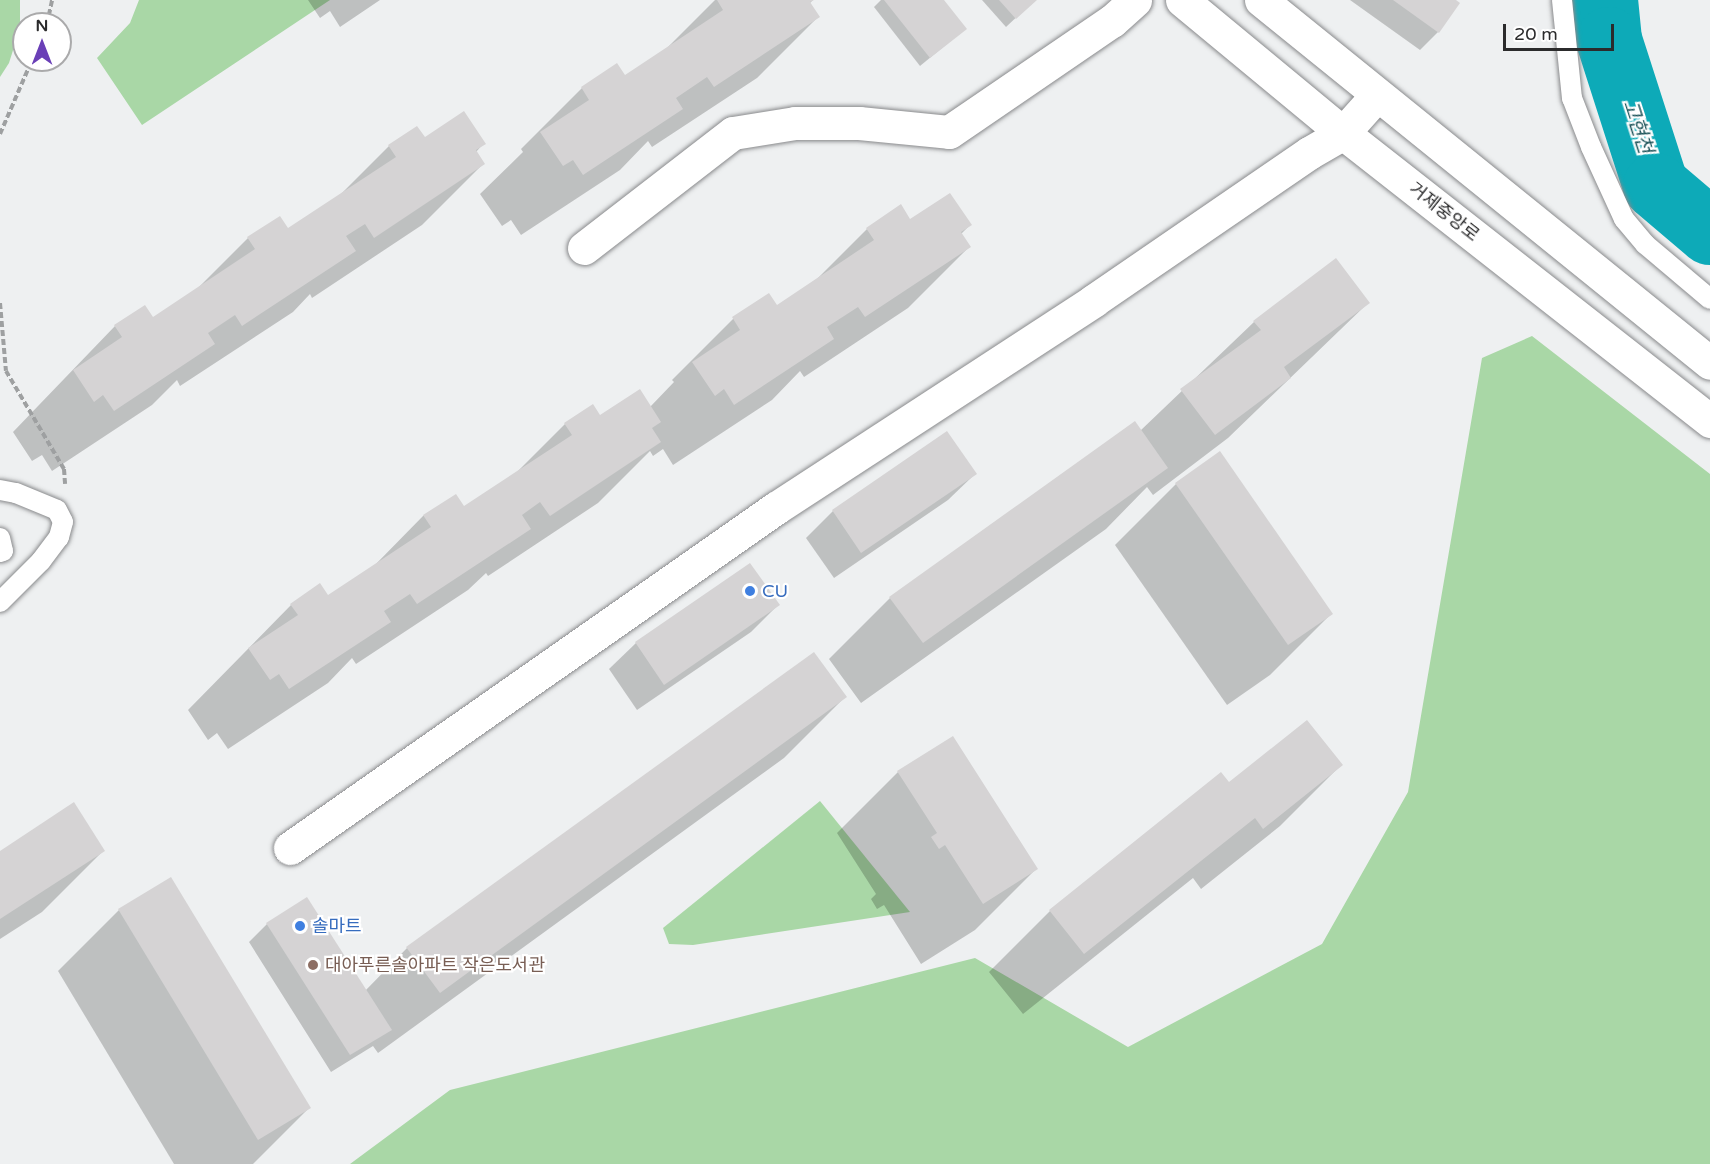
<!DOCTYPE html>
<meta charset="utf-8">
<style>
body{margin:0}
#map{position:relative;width:1710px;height:1164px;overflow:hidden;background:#eef0f1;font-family:"Varela Round","Noto Sans KR",sans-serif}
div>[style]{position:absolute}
.green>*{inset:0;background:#a9d7a6}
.shadow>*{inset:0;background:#0003}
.river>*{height:66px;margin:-33px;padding:0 33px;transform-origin:33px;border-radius:33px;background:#0daab8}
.building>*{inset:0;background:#d5d3d4}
.path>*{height:4px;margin-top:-2px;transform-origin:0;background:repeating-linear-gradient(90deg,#9ea0a1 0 6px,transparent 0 9px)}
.roads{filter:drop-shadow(0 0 2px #898a8c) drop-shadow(0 0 2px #898a8c)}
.service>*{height:20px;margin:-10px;padding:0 10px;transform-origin:10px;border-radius:10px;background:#fff}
.minor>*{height:33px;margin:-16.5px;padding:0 16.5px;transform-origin:16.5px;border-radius:16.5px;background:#fff}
.secondary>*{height:33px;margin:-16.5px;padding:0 16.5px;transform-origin:16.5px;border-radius:16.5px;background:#fff}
.dots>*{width:16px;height:16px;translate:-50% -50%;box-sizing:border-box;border:3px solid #fff;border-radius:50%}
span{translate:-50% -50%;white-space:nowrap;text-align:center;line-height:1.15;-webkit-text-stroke:4.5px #fff;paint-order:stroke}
.street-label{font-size:18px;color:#2b2b2c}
.shop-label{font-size:18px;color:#366cbe}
.left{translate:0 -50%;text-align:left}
.education-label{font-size:18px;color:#785e54}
.water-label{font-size:20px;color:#1e555b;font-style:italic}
.north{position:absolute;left:12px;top:12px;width:60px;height:60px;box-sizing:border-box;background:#fff;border:2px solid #aaaaab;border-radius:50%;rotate:0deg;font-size:16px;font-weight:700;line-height:24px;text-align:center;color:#2b2b2c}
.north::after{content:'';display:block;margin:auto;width:21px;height:27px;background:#6a3fb7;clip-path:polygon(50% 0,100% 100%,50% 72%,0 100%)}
.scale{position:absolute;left:1503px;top:24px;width:111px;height:27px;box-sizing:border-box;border:3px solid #2b2b2c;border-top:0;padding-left:8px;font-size:18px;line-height:21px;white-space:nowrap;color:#2b2b2c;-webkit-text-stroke:4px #fff;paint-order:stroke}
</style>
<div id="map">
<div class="green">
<i style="clip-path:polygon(0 0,20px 0,20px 28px,9px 63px,0 77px)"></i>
<i style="clip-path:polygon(139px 0,330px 0,142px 125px,97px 58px,130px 23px)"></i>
<i style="clip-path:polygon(1532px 336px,1710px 474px,1710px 1164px,350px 1164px,450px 1090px,975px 958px,1128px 1047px,1322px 944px,1408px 792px,1482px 358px)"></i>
<i style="clip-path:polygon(820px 801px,910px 912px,693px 945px,669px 944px,663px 928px)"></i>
</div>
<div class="shadow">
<i style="clip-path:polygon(308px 0,380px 0,340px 27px,330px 11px,320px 18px)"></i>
<i style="clip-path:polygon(715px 0,813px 0,809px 4px,818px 17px,757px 78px,652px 147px,648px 141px,620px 170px,521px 235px,511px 220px,502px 226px,480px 194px,523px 152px,521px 149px,582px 88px,625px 77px,663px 52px)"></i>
<i style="clip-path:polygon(881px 0,943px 0,965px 29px,920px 66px,874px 7px)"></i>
<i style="clip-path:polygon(982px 0,1035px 0,1006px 27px)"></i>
<i style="clip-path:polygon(1350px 0,1454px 0,1458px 3px,1438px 32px,1420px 50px)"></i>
<i style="clip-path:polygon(424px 139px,484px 143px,476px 152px,483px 164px,422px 225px,312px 298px,310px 294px,293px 312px,180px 386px,177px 380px,152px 405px,52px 471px,42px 455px,32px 461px,13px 432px,115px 326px,152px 319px,196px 290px,248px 238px,287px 230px,339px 196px,389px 146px)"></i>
<i style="clip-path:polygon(910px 221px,970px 225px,961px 234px,969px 247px,908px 308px,804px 377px,800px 371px,772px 400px,673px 465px,663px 449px,653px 456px,650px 451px,598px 503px,488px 576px,486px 573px,468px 590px,356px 664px,352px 658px,328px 683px,228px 749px,217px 733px,208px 740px,188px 710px,291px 605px,328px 597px,372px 568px,423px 516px,455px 496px,464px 508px,515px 474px,565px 424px,592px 406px,600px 417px,650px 407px,674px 382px,672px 380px,733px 319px,768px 295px,776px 307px,813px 283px,867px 229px)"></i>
<i style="clip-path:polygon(1368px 303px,1228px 438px,1153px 495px,1147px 487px,1106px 529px,861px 703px,829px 659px,890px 598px,1140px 431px,1254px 322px)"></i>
<i style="clip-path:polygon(947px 433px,975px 474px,948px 500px,834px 578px,806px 538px,833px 511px)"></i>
<i style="clip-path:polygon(1220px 453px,1331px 614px,1270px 675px,1227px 705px,1115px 545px,1176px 484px)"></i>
<i style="clip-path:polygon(778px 605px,751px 632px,637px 710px,609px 669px,636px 643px)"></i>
<i style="clip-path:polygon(845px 697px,784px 758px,378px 1053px,373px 1046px,331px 1072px,249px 942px,267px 924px,307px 899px,365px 991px,407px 948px)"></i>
<i style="clip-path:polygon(1341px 765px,1280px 826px,1201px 889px,1193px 878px,1023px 1014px,989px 972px,1050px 911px,1228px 784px)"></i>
<i style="clip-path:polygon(898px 772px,1036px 869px,975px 930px,921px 964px,884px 905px,877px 909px,871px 899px,876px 894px,837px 833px)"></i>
<i style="clip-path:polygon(103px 851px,42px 912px,0 939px,0 853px)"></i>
<i style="clip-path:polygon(170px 879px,309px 1108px,253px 1164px,174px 1164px,58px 971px,119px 910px)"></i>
</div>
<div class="river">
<i style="left:1605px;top:0;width:40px;rotate:84.3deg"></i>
<i style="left:1609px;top:40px;width:153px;rotate:72.2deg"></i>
<i style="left:1656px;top:186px;width:71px;rotate:40.4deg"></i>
</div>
<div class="building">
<i style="clip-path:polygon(717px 0,814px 0,810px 2px,820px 17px,714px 87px,707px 77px,676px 98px,683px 109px,583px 175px,573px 160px,563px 166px,540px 132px,589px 100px,581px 87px,617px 63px,625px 75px,723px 10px)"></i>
<i style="clip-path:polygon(884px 0,944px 0,967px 29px,930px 58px)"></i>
<i style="clip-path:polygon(999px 0,1037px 0,1016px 19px)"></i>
<i style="clip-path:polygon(1393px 0,1456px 0,1460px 3px,1439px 33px)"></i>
<i style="clip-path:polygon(464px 111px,486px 144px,476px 150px,485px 164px,374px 238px,365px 224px,346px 236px,356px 251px,242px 326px,235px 315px,208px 333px,215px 344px,114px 411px,103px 395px,94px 402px,73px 370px,122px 337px,114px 325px,145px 305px,153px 317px,255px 249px,247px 237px,280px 216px,288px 228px,396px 157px,388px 145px,417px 126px,425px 137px)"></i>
<i style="clip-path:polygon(950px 193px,972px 225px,961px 232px,971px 247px,865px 317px,858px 307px,827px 327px,834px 339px,734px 405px,724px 389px,715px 396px,692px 362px,740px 330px,732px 317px,769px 293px,777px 305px,874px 240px,866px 228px,901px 204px,910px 219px)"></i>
<i style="clip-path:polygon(1336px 258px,1370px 303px,1284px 367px,1291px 378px,1215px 435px,1180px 389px,1261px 330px,1253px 321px)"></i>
<i style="clip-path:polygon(640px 389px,661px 422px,652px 428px,661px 442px,550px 516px,540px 502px,522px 515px,531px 529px,417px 604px,410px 594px,384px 611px,391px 622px,289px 689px,279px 674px,270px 680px,248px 648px,298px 615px,290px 604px,320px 583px,328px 595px,431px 527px,423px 515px,456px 494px,464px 506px,572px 435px,564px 423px,593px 404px,600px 415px)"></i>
<i style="clip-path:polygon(1135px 421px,1168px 468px,923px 643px,889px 597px)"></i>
<i style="clip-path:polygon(947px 431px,977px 474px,861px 553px,832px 510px)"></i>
<i style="clip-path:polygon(1220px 451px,1333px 614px,1288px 645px,1175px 483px)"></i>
<i style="clip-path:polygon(750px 563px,780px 605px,664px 685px,635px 642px)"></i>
<i style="clip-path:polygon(814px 652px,847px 697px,440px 993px,406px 947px)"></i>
<i style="clip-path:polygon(1307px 720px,1343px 765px,1263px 829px,1255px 818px,1084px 954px,1049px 910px,1221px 772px,1229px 782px)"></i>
<i style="clip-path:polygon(953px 736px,1038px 869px,983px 904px,945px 845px,939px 849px,931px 837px,937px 833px,897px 771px)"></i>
<i style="clip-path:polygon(74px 802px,105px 851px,0 919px,0 851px)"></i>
<i style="clip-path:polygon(171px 877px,311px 1108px,258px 1140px,118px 909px)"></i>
<i style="clip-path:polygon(307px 897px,392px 1030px,350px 1055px,266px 923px)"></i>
</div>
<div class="path">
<i style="left:47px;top:24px;width:25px;rotate:-78deg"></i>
<i style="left:0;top:134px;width:81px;rotate:-66.6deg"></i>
<i style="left:0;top:303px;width:68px;rotate:85deg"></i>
<i style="left:6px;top:371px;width:114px;rotate:59.4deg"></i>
<i style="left:64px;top:469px;width:15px;rotate:86deg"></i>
</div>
<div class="roads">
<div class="service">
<i style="left:1562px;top:0;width:99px;rotate:84.2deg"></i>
<i style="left:1572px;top:98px;width:53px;rotate:68.8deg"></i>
<i style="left:1591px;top:147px;width:79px;rotate:65.4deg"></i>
<i style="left:1624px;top:219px;width:33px;rotate:50deg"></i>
<i style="left:1645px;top:244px;width:85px;rotate:40.2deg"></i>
<i style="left:0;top:490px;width:16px;rotate:11deg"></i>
<i style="left:16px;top:493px;width:44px;rotate:22.5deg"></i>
<i style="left:57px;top:510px;width:13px;rotate:63deg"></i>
<i style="left:63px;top:522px;width:16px;rotate:105deg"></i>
<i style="left:59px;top:537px;width:30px;rotate:127deg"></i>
<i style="left:41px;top:561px;width:58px;rotate:135deg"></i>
<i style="left:0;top:538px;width:13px;rotate:77deg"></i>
<i style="left:3px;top:551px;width:3px;rotate:162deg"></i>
</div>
<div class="minor">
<i style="left:584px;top:248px;width:188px;rotate:-37.7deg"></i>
<i style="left:733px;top:133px;width:63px;rotate:-9.2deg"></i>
<i style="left:795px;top:123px;width:64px"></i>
<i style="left:859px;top:123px;width:90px;rotate:5.7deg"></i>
<i style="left:949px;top:132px;width:197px;rotate:-34.3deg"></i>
<i style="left:1112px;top:21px;width:31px;rotate:-42deg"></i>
<i style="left:290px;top:848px;width:593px;rotate:-34.98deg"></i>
<i style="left:776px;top:508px;width:379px;rotate:-33.1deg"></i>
<i style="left:1093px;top:301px;width:262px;rotate:-34.4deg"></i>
<i style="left:1309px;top:153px;width:39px;rotate:-30deg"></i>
<i style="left:1343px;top:133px;width:51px;rotate:-48.2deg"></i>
</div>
<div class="secondary">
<i style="left:1182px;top:0;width:209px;rotate:39.6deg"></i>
<i style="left:1343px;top:133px;width:467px;rotate:38.1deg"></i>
<i style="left:1261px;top:0;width:577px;rotate:38.95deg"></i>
</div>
</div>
<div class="dots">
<i style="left:750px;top:591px;background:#3f7fe0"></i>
<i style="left:300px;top:926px;background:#3f7fe0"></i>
<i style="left:313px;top:965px;background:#8d6e63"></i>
</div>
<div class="street-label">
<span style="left:1444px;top:212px;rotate:38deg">거제중앙로</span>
</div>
<div class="shop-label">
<span class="left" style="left:762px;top:591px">CU</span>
<span class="left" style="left:312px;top:926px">솔마트</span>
</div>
<div class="education-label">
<span class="left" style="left:325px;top:965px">대아푸른솔아파트 작은도서관</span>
</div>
<div class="water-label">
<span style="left:1637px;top:127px;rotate:72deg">고현천</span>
</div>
<div class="north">N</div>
<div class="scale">20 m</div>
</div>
